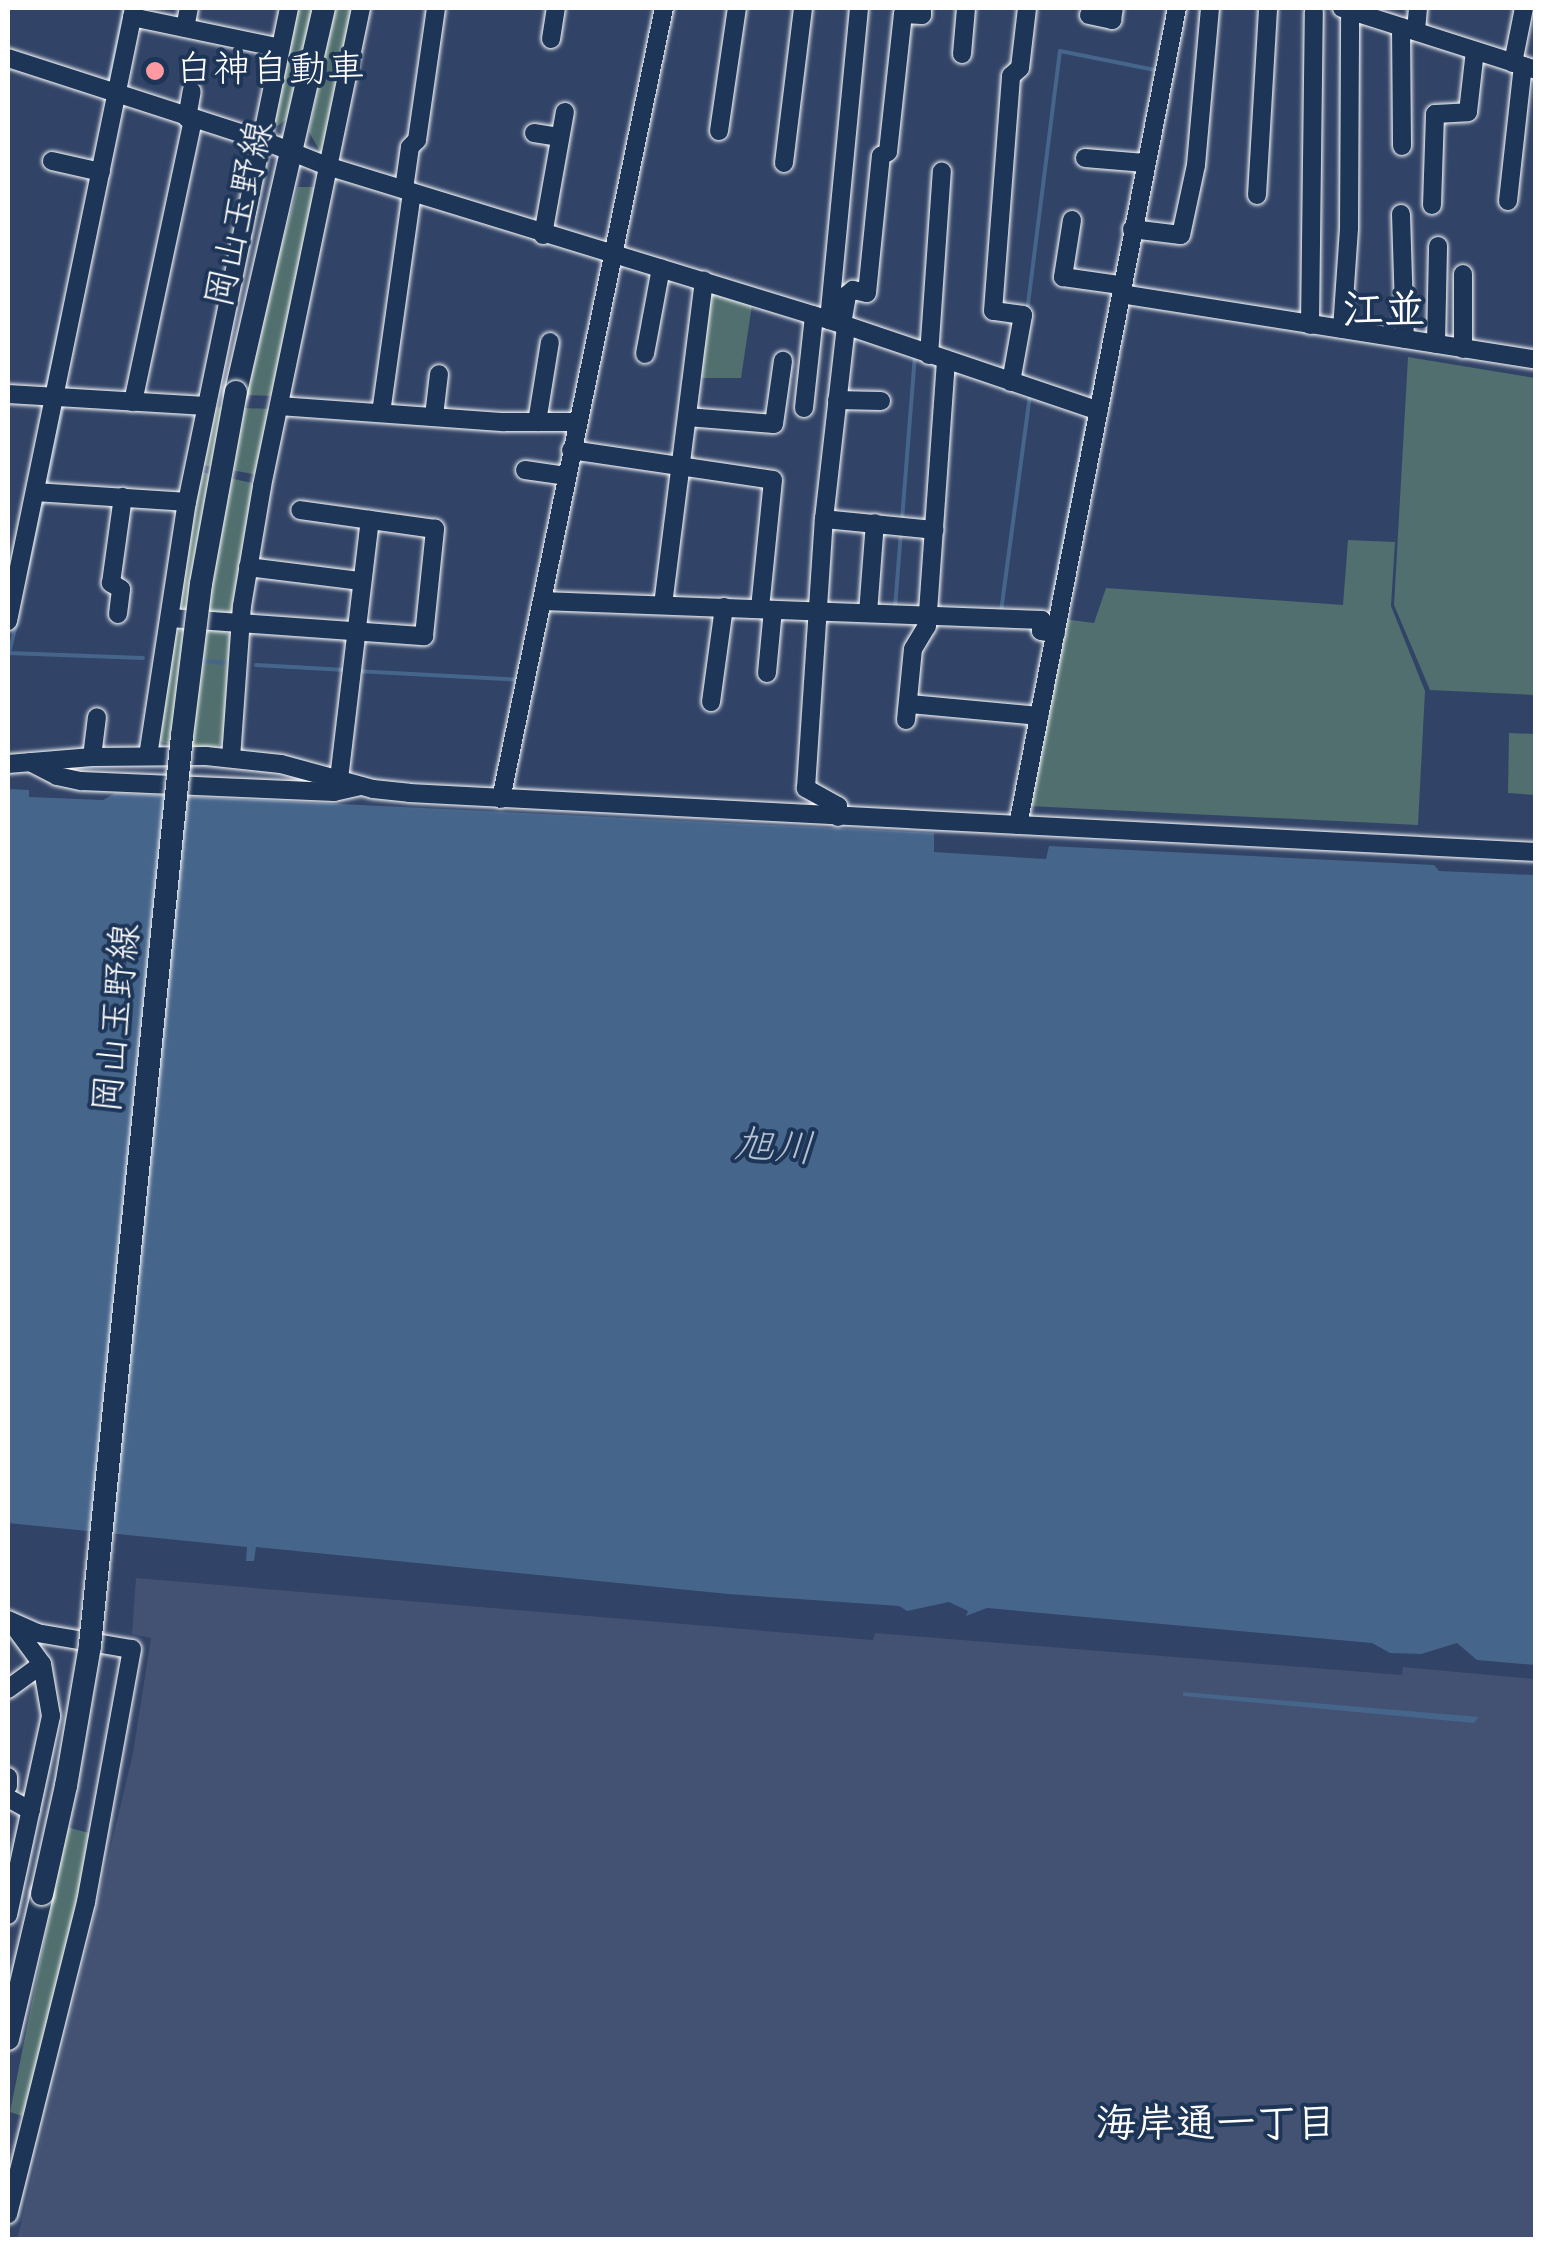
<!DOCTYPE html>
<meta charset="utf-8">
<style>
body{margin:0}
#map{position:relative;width:1543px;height:2247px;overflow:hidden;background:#314366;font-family:"Architects Daughter","Klee One",sans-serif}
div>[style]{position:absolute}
.built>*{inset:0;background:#435173}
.green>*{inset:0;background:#506f6e}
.water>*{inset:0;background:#46658b}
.stream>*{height:4px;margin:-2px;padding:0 2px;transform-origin:2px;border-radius:2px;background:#46658b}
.roads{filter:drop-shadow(0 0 2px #fff) drop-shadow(0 0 2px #fff)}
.minor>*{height:18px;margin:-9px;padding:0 9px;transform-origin:9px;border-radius:9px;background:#1d3557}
.major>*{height:22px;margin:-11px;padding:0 11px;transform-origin:11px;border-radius:11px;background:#1d3557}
.bridges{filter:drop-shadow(0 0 2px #fff) drop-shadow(0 0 2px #fff)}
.major-bridge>*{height:22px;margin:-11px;padding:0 11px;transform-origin:11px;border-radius:11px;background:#1d3557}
.dots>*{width:28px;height:28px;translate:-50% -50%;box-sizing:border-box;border:5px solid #1d3557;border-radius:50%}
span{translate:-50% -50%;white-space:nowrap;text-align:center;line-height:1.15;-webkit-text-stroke:8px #1d3557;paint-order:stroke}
.poi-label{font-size:38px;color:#fff}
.left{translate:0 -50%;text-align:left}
.street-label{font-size:38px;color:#fff}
.water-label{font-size:40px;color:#b5c1d1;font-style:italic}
.neighbourhood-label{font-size:40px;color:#fff;font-weight:700}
.quarter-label{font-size:42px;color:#fff;font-weight:700}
.frame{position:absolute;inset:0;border:10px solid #fff;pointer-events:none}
</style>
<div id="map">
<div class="built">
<i style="clip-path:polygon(136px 1578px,873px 1640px,875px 1633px,1402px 1675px,1403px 1667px,1535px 1679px,1535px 2239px,17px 2240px,133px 1753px,151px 1638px,132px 1634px)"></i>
</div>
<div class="green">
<i style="clip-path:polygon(293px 8px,316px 8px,287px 119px,273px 129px,270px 127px)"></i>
<i style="clip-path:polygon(333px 8px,356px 8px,321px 153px,309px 132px)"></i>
<i style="clip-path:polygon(298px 187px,317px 187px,273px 396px,245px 395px,262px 312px)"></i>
<i style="clip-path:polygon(706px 292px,752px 305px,741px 378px,696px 378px)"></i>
<i style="clip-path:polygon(1408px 357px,1535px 378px,1535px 695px,1430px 690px,1394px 605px)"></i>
<i style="clip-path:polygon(213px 407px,274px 409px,259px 475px,202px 465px)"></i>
<i style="clip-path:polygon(201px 472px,257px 484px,234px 612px,229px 616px,185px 610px,178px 601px)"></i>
<i style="clip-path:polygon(1348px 540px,1395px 542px,1391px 606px,1425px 691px,1418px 825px,1028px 806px,1064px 619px,1094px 623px,1106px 588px,1343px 605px)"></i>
<i style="clip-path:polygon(220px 628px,232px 637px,226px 739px,216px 748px,163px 743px,159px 740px,174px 635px,181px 629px)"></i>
<i style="clip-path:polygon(1509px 733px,1535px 734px,1535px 795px,1508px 793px)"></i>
<i style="clip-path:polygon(67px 1827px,96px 1835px,25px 2117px,10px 2112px)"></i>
</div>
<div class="water">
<i style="clip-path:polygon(8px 789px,29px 790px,29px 797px,103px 800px,115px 793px,934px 833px,934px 852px,1046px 859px,1049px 846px,1434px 865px,1439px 871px,1535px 875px,1535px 1665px,1477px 1660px,1457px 1643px,1421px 1654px,1390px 1653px,1372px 1643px,987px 1608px,966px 1616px,968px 1611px,949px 1602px,907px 1611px,899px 1606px,728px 1594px,256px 1547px,254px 1561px,246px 1561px,247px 1547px,8px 1523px)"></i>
<i style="clip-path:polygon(1183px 1692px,1479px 1717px,1474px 1723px,1183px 1696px)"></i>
</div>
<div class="stream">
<i style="left:108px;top:86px;width:80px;rotate:-77.7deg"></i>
<i style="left:1027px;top:312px;width:263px;rotate:-82.8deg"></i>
<i style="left:1060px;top:51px;width:102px;rotate:11.3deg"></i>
<i style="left:46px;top:390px;width:76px;rotate:-77.8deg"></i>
<i style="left:1091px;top:402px;width:105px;rotate:-77.3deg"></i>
<i style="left:46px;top:487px;width:85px;rotate:-78.4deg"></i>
<i style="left:902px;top:520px;width:166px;rotate:-85.5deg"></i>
<i style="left:26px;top:575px;width:80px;rotate:-77deg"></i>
<i style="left:1055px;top:589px;width:180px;rotate:-79.1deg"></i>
<i style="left:895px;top:608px;width:76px;rotate:-85.5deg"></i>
<i style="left:1001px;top:612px;width:218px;rotate:-82.4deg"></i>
<i style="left:8px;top:653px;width:135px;rotate:2.1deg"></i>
<i style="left:9px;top:653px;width:30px;rotate:-76deg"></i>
<i style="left:201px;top:661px;width:27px;rotate:4deg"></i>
<i style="left:256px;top:665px;width:90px;rotate:3.2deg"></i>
<i style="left:356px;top:671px;width:165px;rotate:3.1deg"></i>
</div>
<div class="roads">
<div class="minor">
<i style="left:1342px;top:8px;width:204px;rotate:17.7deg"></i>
<i style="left:1089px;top:15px;width:24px;rotate:12deg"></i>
<i style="left:1112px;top:20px;width:12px;rotate:-81deg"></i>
<i style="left:132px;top:17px;width:151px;rotate:11.8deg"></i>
<i style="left:1401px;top:27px;width:119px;rotate:89.5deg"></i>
<i style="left:185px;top:28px;width:20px;rotate:-79deg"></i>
<i style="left:1416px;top:31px;width:23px;rotate:-85deg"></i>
<i style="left:551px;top:39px;width:31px;rotate:-81deg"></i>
<i style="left:962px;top:54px;width:46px;rotate:-85deg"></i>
<i style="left:8px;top:58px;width:267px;rotate:17.9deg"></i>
<i style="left:262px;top:140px;width:70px;rotate:21.8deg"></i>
<i style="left:327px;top:166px;width:539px;rotate:17.06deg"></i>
<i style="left:842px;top:324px;width:271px;rotate:18.7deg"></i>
<i style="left:1513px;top:63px;width:56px;rotate:-78.7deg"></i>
<i style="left:187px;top:118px;width:27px;rotate:-80deg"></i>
<i style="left:719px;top:131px;width:124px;rotate:-81.7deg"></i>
<i style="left:534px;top:133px;width:26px;rotate:9deg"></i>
<i style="left:1085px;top:158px;width:60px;rotate:4.8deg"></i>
<i style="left:52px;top:161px;width:50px;rotate:12.7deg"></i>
<i style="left:784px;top:163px;width:156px;rotate:-83deg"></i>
<i style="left:404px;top:189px;width:42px;rotate:-81.9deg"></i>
<i style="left:410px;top:147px;width:10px;rotate:-45deg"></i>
<i style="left:417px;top:140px;width:133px;rotate:-81.8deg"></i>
<i style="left:1257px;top:195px;width:187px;rotate:-86.6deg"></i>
<i style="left:1508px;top:201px;width:136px;rotate:-83.7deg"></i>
<i style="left:1432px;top:205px;width:91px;rotate:-88.1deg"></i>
<i style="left:1435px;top:114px;width:33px;rotate:-3deg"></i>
<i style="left:1468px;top:112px;width:61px;rotate:-83.5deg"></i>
<i style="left:1401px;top:214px;width:125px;rotate:88.2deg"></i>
<i style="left:1072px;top:220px;width:58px;rotate:99deg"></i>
<i style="left:1063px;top:277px;width:58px;rotate:8deg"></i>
<i style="left:1132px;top:229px;width:49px;rotate:7deg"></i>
<i style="left:1181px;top:235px;width:72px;rotate:-77.9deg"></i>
<i style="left:1196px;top:165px;width:158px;rotate:-84.9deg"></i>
<i style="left:543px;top:235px;width:125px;rotate:-79.9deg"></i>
<i style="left:1463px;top:274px;width:75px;rotate:90deg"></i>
<i style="left:1121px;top:294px;width:420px;rotate:9deg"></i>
<i style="left:829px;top:320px;width:313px;rotate:-84.5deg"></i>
<i style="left:842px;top:324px;width:29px;rotate:-80deg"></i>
<i style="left:847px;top:295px;width:8px;rotate:-40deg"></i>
<i style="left:853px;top:290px;width:14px;rotate:12deg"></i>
<i style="left:867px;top:293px;width:138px;rotate:-84.2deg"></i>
<i style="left:881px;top:156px;width:8px;rotate:-30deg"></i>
<i style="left:888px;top:152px;width:139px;rotate:-83.8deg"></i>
<i style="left:903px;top:14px;width:19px;rotate:3deg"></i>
<i style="left:922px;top:15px;width:7px;rotate:-90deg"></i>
<i style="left:1310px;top:325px;width:313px;rotate:-89.3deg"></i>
<i style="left:1342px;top:329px;width:101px;rotate:-86deg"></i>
<i style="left:1349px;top:228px;width:218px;rotate:-89.7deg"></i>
<i style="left:1436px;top:344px;width:98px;rotate:-88.8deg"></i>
<i style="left:645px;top:354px;width:87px;rotate:-79.5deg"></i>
<i style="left:929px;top:355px;width:184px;rotate:-86deg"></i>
<i style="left:1011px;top:382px;width:68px;rotate:-79.8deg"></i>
<i style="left:1023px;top:315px;width:30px;rotate:-172deg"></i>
<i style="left:993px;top:311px;width:236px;rotate:-85.6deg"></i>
<i style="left:1011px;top:76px;width:12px;rotate:-42deg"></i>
<i style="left:1020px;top:68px;width:60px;rotate:-83.3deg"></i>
<i style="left:8px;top:394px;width:198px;rotate:3.5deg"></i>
<i style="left:837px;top:400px;width:44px;rotate:1.3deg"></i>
<i style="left:133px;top:402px;width:288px;rotate:-78deg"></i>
<i style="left:279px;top:406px;width:226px;rotate:4.1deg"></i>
<i style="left:504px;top:422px;width:73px"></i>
<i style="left:804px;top:408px;width:93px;rotate:-83.8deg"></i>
<i style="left:381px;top:413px;width:222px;rotate:-82deg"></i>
<i style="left:434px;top:416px;width:42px;rotate:-83.2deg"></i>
<i style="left:687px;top:417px;width:87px;rotate:4.6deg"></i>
<i style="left:774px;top:424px;width:64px;rotate:-81.9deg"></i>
<i style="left:537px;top:422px;width:81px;rotate:-80.8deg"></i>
<i style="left:571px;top:450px;width:204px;rotate:8.4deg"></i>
<i style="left:773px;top:480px;width:129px;rotate:95.8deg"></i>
<i style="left:525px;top:470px;width:41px;rotate:8.3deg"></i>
<i style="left:36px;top:492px;width:151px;rotate:3.8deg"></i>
<i style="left:824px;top:519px;width:194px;rotate:-83.5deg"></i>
<i style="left:248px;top:567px;width:114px;rotate:7.1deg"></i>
<i style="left:542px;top:601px;width:500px;rotate:2.18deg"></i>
<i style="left:1042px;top:620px;width:11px;rotate:95deg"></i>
<i style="left:1041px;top:631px;width:15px;rotate:11deg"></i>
<i style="left:663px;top:605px;width:327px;rotate:-82.8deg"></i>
<i style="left:868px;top:613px;width:90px;rotate:-85.6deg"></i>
<i style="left:118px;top:614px;width:25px;rotate:-83deg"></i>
<i style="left:121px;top:589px;width:12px;rotate:-149deg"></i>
<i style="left:111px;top:583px;width:87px;rotate:-82.1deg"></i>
<i style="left:170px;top:618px;width:255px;rotate:4.1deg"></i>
<i style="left:424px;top:636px;width:108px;rotate:-84.1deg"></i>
<i style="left:435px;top:529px;width:136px;rotate:-172deg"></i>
<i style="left:8px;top:621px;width:626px;rotate:-78.38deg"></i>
<i style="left:767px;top:673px;width:63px;rotate:-84.6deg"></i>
<i style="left:711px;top:702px;width:96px;rotate:-82.2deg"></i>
<i style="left:910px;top:704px;width:130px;rotate:5.3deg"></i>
<i style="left:906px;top:720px;width:71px;rotate:-84.4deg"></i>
<i style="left:913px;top:649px;width:27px;rotate:-59deg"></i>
<i style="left:927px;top:626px;width:267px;rotate:-85.9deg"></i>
<i style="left:148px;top:756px;width:257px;rotate:-81.3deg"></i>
<i style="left:187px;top:502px;width:504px;rotate:-78.33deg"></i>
<i style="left:92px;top:757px;width:40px;rotate:-82.9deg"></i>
<i style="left:231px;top:758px;width:152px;rotate:-85.9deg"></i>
<i style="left:242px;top:606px;width:122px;rotate:-80.5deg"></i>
<i style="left:262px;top:486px;width:488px;rotate:-78.3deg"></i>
<i style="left:30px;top:762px;width:30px;rotate:27deg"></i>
<i style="left:57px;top:776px;width:25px;rotate:12deg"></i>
<i style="left:81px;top:781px;width:253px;rotate:2.5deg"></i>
<i style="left:334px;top:792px;width:26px;rotate:-13deg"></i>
<i style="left:8px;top:764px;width:84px;rotate:-4.8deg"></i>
<i style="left:92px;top:757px;width:114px;rotate:-0.5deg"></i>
<i style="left:206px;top:756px;width:75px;rotate:6.1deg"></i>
<i style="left:281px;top:764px;width:95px;rotate:15.2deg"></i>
<i style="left:373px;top:789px;width:36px;rotate:6deg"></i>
<i style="left:409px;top:793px;width:1129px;rotate:3deg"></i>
<i style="left:339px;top:779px;width:261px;rotate:-83.2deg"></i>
<i style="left:501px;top:799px;width:808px;rotate:-78.36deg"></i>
<i style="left:838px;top:817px;width:11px;rotate:-90deg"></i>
<i style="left:838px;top:806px;width:37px;rotate:-151deg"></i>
<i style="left:806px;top:788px;width:270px;rotate:-86.2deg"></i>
<i style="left:824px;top:519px;width:111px;rotate:5.7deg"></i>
<i style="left:1018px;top:825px;width:832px;rotate:-78.99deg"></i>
<i style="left:8px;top:1620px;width:32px;rotate:24deg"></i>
<i style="left:37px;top:1633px;width:96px;rotate:9.6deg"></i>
<i style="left:132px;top:1649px;width:257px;rotate:100.3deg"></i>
<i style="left:86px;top:1902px;width:322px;rotate:104deg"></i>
<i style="left:8px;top:1689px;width:42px;rotate:-36.3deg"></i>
<i style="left:8px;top:1777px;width:9px;rotate:90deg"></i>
<i style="left:8px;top:1798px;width:26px;rotate:29deg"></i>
<i style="left:8px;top:1915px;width:204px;rotate:-77.8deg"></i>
<i style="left:51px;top:1716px;width:53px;rotate:-99.8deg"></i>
<i style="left:42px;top:1664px;width:47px;rotate:-126.4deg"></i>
</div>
<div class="major">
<i style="left:236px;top:392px;width:394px;rotate:-77.1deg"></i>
<i style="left:8px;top:2039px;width:149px;rotate:-76.8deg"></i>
</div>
</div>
<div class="bridges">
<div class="major-bridge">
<i style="left:42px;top:1894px;width:111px;rotate:-77.5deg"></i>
<i style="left:66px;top:1786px;width:143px;rotate:-80.3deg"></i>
<i style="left:90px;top:1645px;width:914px;rotate:-84.22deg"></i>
<i style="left:182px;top:736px;width:153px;rotate:-82.9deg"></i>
<i style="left:201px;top:584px;width:195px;rotate:-79.7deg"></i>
</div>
</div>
<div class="dots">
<i style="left:155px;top:71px;background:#ff9aa2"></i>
</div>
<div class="poi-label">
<span class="left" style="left:175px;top:71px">白神自動車</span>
</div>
<div class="street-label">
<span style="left:241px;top:214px;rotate:-77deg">岡山玉野線</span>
<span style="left:118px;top:1018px;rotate:-84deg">岡山玉野線</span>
</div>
<div class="water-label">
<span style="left:774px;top:1148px;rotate:4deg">旭川</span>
</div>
<div class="neighbourhood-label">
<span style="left:1216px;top:2125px">海岸通一丁目</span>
</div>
<div class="quarter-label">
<span style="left:1384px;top:311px">江並</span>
</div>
<div class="frame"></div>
</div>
